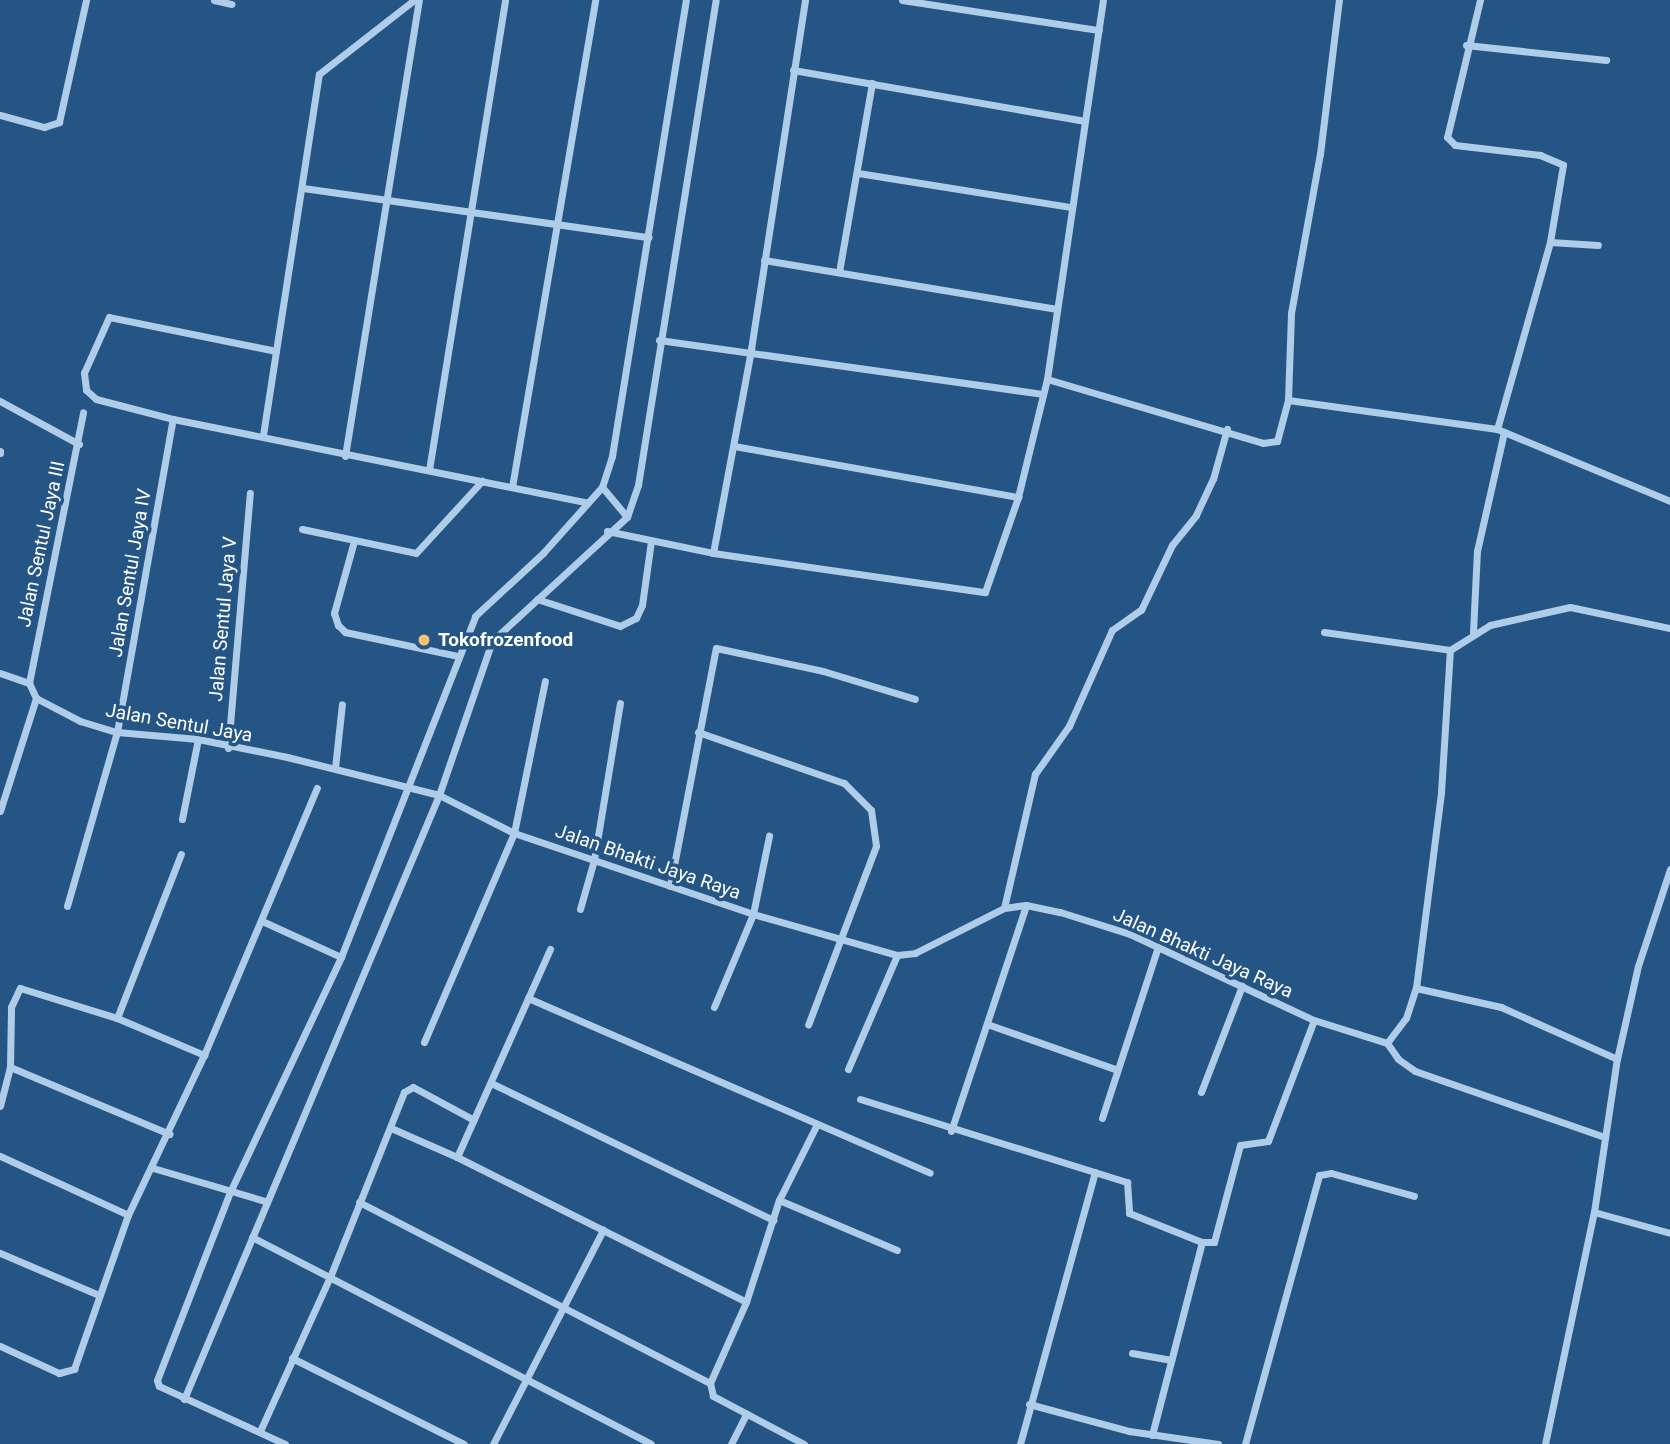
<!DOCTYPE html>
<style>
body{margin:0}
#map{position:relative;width:1670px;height:1444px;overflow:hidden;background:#255584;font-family:Roboto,sans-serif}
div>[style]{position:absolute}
.minor>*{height:7px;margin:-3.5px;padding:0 3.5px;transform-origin:3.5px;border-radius:3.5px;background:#afcce8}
.dots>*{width:19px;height:19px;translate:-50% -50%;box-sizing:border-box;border:4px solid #255584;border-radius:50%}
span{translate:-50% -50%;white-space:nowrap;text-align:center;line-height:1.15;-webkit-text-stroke:7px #255584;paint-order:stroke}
.street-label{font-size:19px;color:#fff}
.poi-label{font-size:19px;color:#fff;font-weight:700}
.left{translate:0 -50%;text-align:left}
</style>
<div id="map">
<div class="minor">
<i style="left:214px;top:0;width:18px;rotate:13deg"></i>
<i style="left:902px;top:0;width:199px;rotate:8.7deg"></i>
<i style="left:1480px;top:0;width:141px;rotate:103.5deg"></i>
<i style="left:1447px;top:137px;width:11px;rotate:45deg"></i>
<i style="left:1455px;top:145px;width:86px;rotate:6.7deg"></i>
<i style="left:1540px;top:155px;width:25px;rotate:23deg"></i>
<i style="left:1563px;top:165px;width:78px;rotate:99.6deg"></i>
<i style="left:1550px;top:242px;width:194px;rotate:105.8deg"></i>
<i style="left:1466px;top:45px;width:141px;rotate:6.1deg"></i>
<i style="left:793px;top:70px;width:295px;rotate:9.9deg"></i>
<i style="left:0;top:115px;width:46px;rotate:15.3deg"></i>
<i style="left:44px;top:127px;width:16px;rotate:-18deg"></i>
<i style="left:59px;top:122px;width:125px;rotate:-77.5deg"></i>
<i style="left:858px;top:173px;width:216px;rotate:9.1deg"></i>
<i style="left:303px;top:188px;width:349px;rotate:8.1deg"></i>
<i style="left:1550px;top:242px;width:48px;rotate:3.6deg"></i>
<i style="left:764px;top:260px;width:297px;rotate:9.5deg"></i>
<i style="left:839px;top:272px;width:192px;rotate:-80.1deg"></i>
<i style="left:659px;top:340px;width:387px;rotate:8deg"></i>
<i style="left:276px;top:351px;width:170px;rotate:-168.5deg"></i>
<i style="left:109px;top:317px;width:61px;rotate:114.1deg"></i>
<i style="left:84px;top:373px;width:17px;rotate:83deg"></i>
<i style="left:86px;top:390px;width:13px;rotate:42deg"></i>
<i style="left:96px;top:399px;width:80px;rotate:14.6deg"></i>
<i style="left:173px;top:419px;width:423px;rotate:11.4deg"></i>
<i style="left:1047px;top:379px;width:225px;rotate:16.5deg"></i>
<i style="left:1263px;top:443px;width:14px;rotate:-8deg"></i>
<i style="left:1277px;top:441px;width:42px;rotate:-75deg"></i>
<i style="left:1288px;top:400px;width:87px;rotate:-88deg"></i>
<i style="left:1291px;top:313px;width:162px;rotate:-79.7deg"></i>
<i style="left:1320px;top:154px;width:155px;rotate:-83deg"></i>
<i style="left:1288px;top:400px;width:211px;rotate:7.9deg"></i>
<i style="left:1497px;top:429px;width:187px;rotate:22.6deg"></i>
<i style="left:0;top:401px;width:90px;rotate:28.6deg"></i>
<i style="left:263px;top:435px;width:365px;rotate:-81.2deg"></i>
<i style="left:319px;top:74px;width:120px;rotate:-37.9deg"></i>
<i style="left:734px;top:446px;width:289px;rotate:10.2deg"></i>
<i style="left:0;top:453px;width:2px;rotate:-90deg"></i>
<i style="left:345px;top:456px;width:462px;rotate:-80.8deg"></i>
<i style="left:429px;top:470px;width:476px;rotate:-80.8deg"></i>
<i style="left:512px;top:487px;width:494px;rotate:-80.3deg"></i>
<i style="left:602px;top:487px;width:39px;rotate:50deg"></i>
<i style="left:302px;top:529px;width:116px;rotate:11.9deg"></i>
<i style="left:416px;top:553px;width:98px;rotate:-47.5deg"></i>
<i style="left:607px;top:531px;width:108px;rotate:11.7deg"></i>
<i style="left:713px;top:553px;width:275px;rotate:8.2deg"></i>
<i style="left:985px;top:592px;width:101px;rotate:-70.8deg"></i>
<i style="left:1018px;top:497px;width:122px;rotate:-76.2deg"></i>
<i style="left:1047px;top:379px;width:383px;rotate:-81.6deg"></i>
<i style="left:354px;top:541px;width:75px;rotate:105.5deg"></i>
<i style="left:334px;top:613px;width:13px;rotate:72deg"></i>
<i style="left:338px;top:625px;width:10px;rotate:45deg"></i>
<i style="left:345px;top:632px;width:116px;rotate:12deg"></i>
<i style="left:713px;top:553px;width:208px;rotate:-79.4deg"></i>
<i style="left:751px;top:349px;width:353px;rotate:-81.2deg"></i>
<i style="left:537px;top:599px;width:87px;rotate:18deg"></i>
<i style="left:620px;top:626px;width:18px;rotate:-27deg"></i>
<i style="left:636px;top:618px;width:14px;rotate:-65deg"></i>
<i style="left:642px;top:605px;width:65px;rotate:-82deg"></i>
<i style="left:1324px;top:632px;width:127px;rotate:8.1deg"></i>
<i style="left:1473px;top:632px;width:81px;rotate:-87.2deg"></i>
<i style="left:1477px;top:551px;width:122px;rotate:-77.2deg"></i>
<i style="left:0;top:673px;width:31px;rotate:19deg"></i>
<i style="left:29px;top:683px;width:17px;rotate:65deg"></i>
<i style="left:36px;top:698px;width:50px;rotate:27.6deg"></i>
<i style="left:80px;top:721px;width:39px;rotate:17deg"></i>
<i style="left:117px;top:732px;width:81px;rotate:4.9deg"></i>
<i style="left:198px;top:739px;width:91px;rotate:11.4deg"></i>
<i style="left:287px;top:757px;width:157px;rotate:14deg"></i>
<i style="left:439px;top:795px;width:84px;rotate:26.9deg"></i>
<i style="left:514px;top:833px;width:252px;rotate:18.7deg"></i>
<i style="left:753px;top:914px;width:150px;rotate:15.9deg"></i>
<i style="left:897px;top:955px;width:18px;rotate:-6deg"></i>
<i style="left:915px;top:953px;width:100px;rotate:-26.8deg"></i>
<i style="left:1004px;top:908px;width:22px;rotate:-8deg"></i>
<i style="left:1026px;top:905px;width:35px;rotate:12deg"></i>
<i style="left:1060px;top:912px;width:73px;rotate:17.4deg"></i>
<i style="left:1130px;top:934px;width:203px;rotate:25.1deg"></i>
<i style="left:1314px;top:1020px;width:77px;rotate:17.5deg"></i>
<i style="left:29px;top:683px;width:276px;rotate:-78.7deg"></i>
<i style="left:698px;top:732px;width:155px;rotate:19.3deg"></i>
<i style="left:844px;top:783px;width:38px;rotate:45deg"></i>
<i style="left:871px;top:810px;width:36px;rotate:82deg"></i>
<i style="left:876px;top:846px;width:191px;rotate:110.8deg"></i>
<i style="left:228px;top:748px;width:256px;rotate:-85.1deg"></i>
<i style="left:335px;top:768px;width:64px;rotate:-83.8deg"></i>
<i style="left:0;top:811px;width:119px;rotate:-72.3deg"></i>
<i style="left:182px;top:819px;width:82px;rotate:-78.7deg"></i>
<i style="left:670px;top:886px;width:242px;rotate:-79.1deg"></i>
<i style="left:716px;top:648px;width:109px;rotate:12.1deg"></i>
<i style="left:823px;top:671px;width:96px;rotate:16.9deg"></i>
<i style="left:67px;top:906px;width:181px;rotate:-74deg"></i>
<i style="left:117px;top:732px;width:318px;rotate:-79.9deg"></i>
<i style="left:1004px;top:908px;width:138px;rotate:-77deg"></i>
<i style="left:1035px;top:774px;width:59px;rotate:-54.7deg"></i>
<i style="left:1069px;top:726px;width:105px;rotate:-65.9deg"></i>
<i style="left:1112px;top:630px;width:35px;rotate:-35deg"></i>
<i style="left:1141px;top:610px;width:72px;rotate:-64.5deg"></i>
<i style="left:1172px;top:545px;width:38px;rotate:-51deg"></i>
<i style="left:1196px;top:515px;width:40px;rotate:-65deg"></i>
<i style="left:1213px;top:479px;width:52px;rotate:-74.4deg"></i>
<i style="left:580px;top:909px;width:51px;rotate:-74.1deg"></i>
<i style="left:594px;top:860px;width:159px;rotate:-80.6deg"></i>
<i style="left:262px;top:921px;width:87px;rotate:24.5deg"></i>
<i style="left:1416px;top:988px;width:87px;rotate:12.6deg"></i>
<i style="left:1501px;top:1007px;width:127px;rotate:24.1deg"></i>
<i style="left:528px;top:998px;width:438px;rotate:23.5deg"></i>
<i style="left:714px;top:1007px;width:101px;rotate:-67.2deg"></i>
<i style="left:753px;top:914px;width:80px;rotate:-78.4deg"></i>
<i style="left:117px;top:1018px;width:176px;rotate:-68.7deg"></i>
<i style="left:987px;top:1024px;width:136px;rotate:19.4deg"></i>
<i style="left:424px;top:1042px;width:228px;rotate:-66.7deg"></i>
<i style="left:514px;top:833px;width:155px;rotate:-78.5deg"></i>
<i style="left:1387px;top:1043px;width:31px;rotate:-53deg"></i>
<i style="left:1406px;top:1018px;width:32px;rotate:-72deg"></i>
<i style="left:1416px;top:988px;width:198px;rotate:-82.7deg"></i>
<i style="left:1441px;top:792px;width:142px;rotate:-86.4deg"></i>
<i style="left:1450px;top:650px;width:47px;rotate:-32deg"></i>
<i style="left:1490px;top:625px;width:82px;rotate:-12.7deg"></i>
<i style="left:1570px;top:607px;width:102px;rotate:11.9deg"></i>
<i style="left:1387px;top:1043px;width:19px;rotate:55deg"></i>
<i style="left:1398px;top:1059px;width:21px;rotate:35deg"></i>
<i style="left:1415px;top:1071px;width:200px;rotate:19.2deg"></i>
<i style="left:10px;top:1067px;width:173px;rotate:22.8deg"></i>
<i style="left:848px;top:1069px;width:124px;rotate:-66.7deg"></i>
<i style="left:491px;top:1083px;width:314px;rotate:25.9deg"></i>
<i style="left:1201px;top:1092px;width:114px;rotate:-68.9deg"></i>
<i style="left:860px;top:1099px;width:280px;rotate:17.3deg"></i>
<i style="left:1127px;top:1182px;width:31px;rotate:86deg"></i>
<i style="left:1129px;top:1213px;width:79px;rotate:21.7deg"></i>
<i style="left:1202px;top:1242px;width:12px"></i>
<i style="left:1214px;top:1242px;width:100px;rotate:-75deg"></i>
<i style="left:1240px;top:1145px;width:28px;rotate:-8deg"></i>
<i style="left:1268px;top:1141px;width:129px;rotate:-69.2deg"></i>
<i style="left:0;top:1106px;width:40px;rotate:-75.6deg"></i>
<i style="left:10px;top:1067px;width:60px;rotate:-89deg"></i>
<i style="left:11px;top:1007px;width:21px;rotate:-65deg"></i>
<i style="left:20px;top:988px;width:102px;rotate:17.2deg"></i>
<i style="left:117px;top:1018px;width:95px;rotate:23deg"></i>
<i style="left:1102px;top:1118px;width:180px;rotate:-71.9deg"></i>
<i style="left:391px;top:1128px;width:72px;rotate:23.7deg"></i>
<i style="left:457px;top:1157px;width:323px;rotate:26.6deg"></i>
<i style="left:951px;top:1131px;width:238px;rotate:-71.6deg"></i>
<i style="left:0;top:1156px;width:141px;rotate:24.7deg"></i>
<i style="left:457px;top:1157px;width:228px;rotate:-65.9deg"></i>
<i style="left:153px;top:1168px;width:117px;rotate:16.4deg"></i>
<i style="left:779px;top:1200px;width:128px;rotate:23deg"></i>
<i style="left:359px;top:1202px;width:395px;rotate:27.3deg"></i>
<i style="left:1594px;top:1212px;width:79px;rotate:15.4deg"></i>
<i style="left:252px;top:1237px;width:449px;rotate:27.4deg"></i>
<i style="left:0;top:1253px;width:108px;rotate:23deg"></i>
<i style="left:0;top:1346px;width:65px;rotate:24.6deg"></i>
<i style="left:59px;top:1373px;width:16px;rotate:-15deg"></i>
<i style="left:74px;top:1369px;width:163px;rotate:-70.7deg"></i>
<i style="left:128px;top:1215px;width:177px;rotate:-64.6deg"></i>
<i style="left:204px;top:1055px;width:290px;rotate:-67.1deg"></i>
<i style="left:1132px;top:1353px;width:40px;rotate:10deg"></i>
<i style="left:292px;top:1358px;width:192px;rotate:26.6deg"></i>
<i style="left:184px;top:1399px;width:656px;rotate:-67.11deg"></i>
<i style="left:439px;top:795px;width:163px;rotate:-71deg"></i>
<i style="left:492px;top:641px;width:183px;rotate:-42.6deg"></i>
<i style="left:627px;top:517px;width:34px;rotate:-71deg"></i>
<i style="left:638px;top:485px;width:491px;rotate:-80.9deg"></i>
<i style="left:1029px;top:1404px;width:104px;rotate:15.1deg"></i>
<i style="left:1129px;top:1431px;width:90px;rotate:8.3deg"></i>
<i style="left:260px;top:1431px;width:169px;rotate:-65.6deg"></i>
<i style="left:330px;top:1277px;width:199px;rotate:-68.2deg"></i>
<i style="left:404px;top:1092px;width:10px;rotate:-29deg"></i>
<i style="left:413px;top:1087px;width:69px;rotate:28.4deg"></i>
<i style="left:1152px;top:1435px;width:199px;rotate:-75.5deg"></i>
<i style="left:285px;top:1444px;width:139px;rotate:-155.3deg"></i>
<i style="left:159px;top:1386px;width:6px;rotate:-108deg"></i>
<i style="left:157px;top:1380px;width:202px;rotate:-68.8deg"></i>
<i style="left:230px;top:1192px;width:260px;rotate:-64.7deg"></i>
<i style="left:341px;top:957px;width:366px;rotate:-68.5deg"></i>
<i style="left:475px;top:616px;width:93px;rotate:-42.8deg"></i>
<i style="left:543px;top:553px;width:89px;rotate:-48.2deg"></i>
<i style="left:602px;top:487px;width:33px;rotate:-72deg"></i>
<i style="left:612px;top:456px;width:462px;rotate:-80.8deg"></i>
<i style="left:493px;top:1444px;width:241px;rotate:-62.8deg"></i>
<i style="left:731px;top:1444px;width:34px;rotate:-63deg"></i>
<i style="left:804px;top:1444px;width:103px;rotate:-152.2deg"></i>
<i style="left:713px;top:1396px;width:13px;rotate:-103deg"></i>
<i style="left:710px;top:1383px;width:89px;rotate:-66deg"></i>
<i style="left:746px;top:1302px;width:107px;rotate:-72.1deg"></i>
<i style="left:779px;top:1200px;width:85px;rotate:-63.4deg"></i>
<i style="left:1020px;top:1444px;width:282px;rotate:-74.6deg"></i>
<i style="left:1245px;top:1444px;width:279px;rotate:-74.6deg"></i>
<i style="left:1319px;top:1175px;width:12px;rotate:-9deg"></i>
<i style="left:1331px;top:1173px;width:86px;rotate:15.5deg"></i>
<i style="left:1545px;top:1444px;width:237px;rotate:-78.1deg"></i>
<i style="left:1594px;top:1212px;width:155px;rotate:-81.5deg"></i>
<i style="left:1617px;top:1059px;width:95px;rotate:-77.3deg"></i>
<i style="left:1638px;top:966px;width:102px;rotate:-71.7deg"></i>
</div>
<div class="dots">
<i style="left:424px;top:640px;background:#f1c473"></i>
</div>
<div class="street-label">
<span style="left:41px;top:544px;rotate:-78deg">Jalan Sentul Jaya III</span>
<span style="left:130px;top:573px;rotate:-80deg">Jalan Sentul Jaya IV</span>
<span style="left:223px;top:619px;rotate:-85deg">Jalan Sentul Jaya V</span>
<span style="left:179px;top:723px;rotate:10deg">Jalan Sentul Jaya</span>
<span style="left:648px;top:862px;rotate:19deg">Jalan Bhakti Jaya Raya</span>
<span style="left:1203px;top:953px;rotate:24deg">Jalan Bhakti Jaya Raya</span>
</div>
<div class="poi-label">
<span class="left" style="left:438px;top:640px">Tokofrozenfood</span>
</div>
</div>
